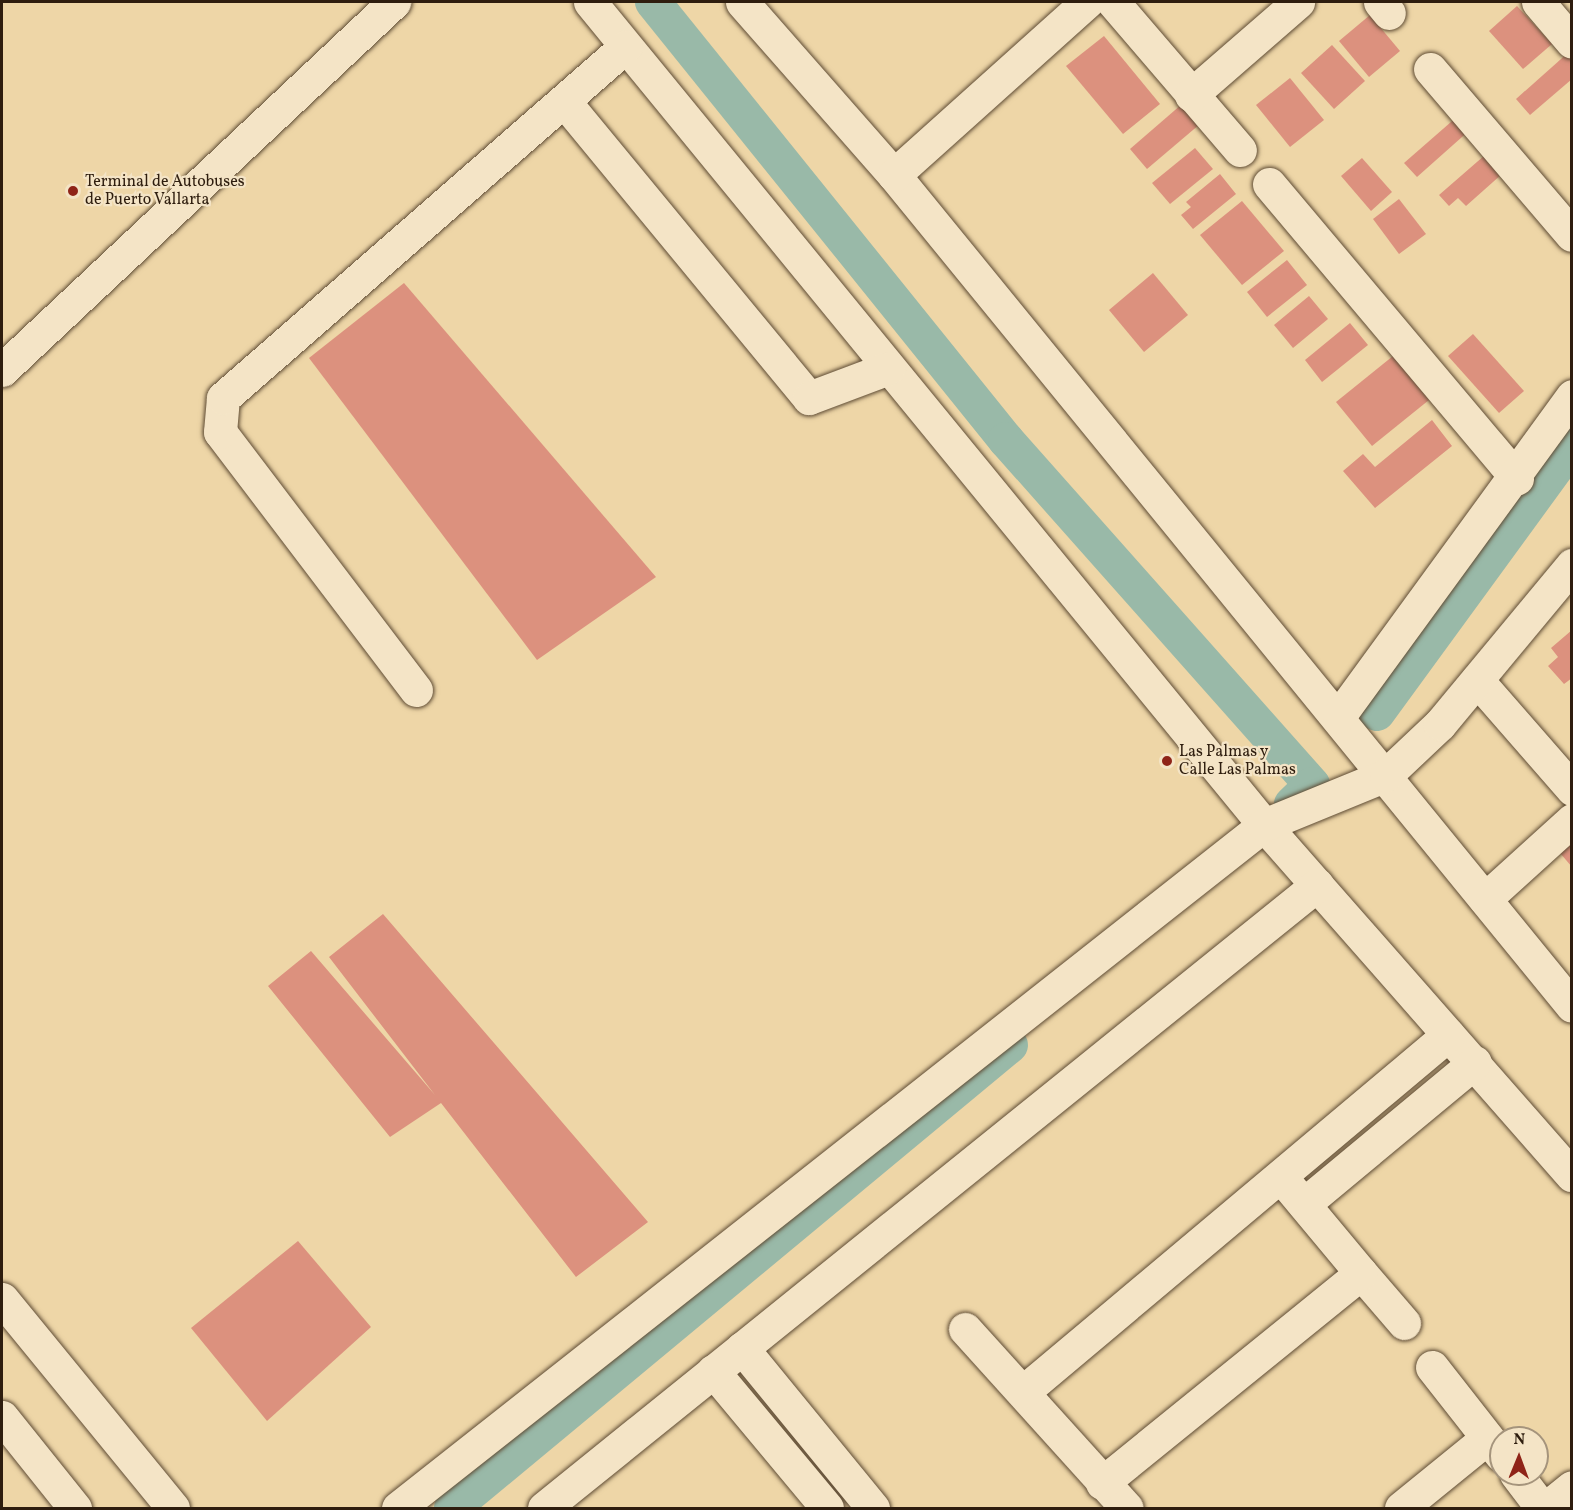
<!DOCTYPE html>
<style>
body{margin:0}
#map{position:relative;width:1573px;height:1510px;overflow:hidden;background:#eed6a7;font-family:Vollkorn,serif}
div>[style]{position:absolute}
.canal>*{height:36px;margin:-18px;padding:0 18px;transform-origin:18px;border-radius:18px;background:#99b9a8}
.building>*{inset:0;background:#dc917e}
.roads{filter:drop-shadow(0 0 2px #5e4b34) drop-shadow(0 0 2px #5e4b34)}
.minor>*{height:33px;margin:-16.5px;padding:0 16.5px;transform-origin:16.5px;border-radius:16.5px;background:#f4e4c6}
.dots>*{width:16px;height:16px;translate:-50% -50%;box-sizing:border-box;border:3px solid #f4e4c6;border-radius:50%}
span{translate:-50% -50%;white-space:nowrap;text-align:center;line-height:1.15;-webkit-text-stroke:4.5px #f4e4c6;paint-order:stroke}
.poi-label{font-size:16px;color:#2e1d0e}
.left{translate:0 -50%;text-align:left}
.frame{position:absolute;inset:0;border:3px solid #2e1d0e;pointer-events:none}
.north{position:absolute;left:1489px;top:1426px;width:60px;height:60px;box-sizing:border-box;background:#f4e4c6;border:2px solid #a5947c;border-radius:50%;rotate:1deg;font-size:16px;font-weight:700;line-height:24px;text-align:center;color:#2e1d0e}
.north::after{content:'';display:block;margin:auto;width:21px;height:27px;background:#8f2418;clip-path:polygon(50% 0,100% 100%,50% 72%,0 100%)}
</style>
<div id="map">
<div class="canal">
<i style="left:653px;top:2px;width:563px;rotate:51.13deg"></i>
<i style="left:1006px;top:440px;width:461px;rotate:48.4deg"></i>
<i style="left:1312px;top:785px;width:28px;rotate:136deg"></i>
<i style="left:1377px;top:713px;width:331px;rotate:-53.9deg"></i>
<i style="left:452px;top:1508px;width:725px;rotate:-39.68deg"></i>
</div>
<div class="building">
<i style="clip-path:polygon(1517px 6px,1552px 44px,1523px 69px,1489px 31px)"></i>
<i style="clip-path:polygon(1370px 15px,1400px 51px,1369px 77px,1339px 41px)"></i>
<i style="clip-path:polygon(1104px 36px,1160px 104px,1123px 134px,1066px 66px)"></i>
<i style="clip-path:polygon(1332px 45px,1365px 81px,1334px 109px,1301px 73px)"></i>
<i style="clip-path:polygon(1570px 51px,1572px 79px,1530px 115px,1516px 99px)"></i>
<i style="clip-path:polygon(1290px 78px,1324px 120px,1290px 147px,1256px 105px)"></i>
<i style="clip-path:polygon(1182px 104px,1200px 124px,1147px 169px,1130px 149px)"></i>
<i style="clip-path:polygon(1459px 115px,1471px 129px,1417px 177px,1404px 163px)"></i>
<i style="clip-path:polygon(1195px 148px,1213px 169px,1170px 204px,1152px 183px)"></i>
<i style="clip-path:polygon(1485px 155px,1502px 174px,1466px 206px,1458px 198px,1449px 206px,1439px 195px)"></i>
<i style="clip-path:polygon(1362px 158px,1392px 192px,1371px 211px,1341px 176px)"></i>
<i style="clip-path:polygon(1220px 174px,1236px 194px,1193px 229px,1181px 215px,1191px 207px,1186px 202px)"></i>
<i style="clip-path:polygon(1399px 199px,1426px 234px,1399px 254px,1373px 219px)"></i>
<i style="clip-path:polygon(1242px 201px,1284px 251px,1242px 285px,1200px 235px)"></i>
<i style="clip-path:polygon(1287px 260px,1307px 285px,1267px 317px,1247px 292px)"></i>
<i style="clip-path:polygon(1153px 273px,1188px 315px,1144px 352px,1109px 310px)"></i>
<i style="clip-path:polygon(404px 283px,656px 577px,537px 660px,309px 358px)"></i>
<i style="clip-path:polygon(1309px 296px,1328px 319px,1293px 348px,1274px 325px)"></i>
<i style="clip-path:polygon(1350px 323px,1368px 345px,1322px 382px,1305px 360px)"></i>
<i style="clip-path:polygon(1473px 334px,1524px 391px,1499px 413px,1448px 356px)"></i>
<i style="clip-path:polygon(1393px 356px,1429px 400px,1372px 446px,1336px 402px)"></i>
<i style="clip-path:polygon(1432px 420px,1452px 446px,1375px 508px,1343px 471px,1363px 454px,1375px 467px)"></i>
<i style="clip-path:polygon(1572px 630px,1572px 678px,1564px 684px,1548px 666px,1558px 657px,1551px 648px)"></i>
<i style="clip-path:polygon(1572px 843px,1572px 867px,1560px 853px)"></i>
<i style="clip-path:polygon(383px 914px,648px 1222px,576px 1277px,441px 1103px,390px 1137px,268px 986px,311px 951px,435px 1095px,329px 957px)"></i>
<i style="clip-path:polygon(298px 1241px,371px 1327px,267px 1421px,191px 1328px)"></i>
</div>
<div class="roads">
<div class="minor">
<i style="left:590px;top:2px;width:1064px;rotate:50.68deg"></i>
<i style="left:1264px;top:825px;width:466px;rotate:48.7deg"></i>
<i style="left:742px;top:2px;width:230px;rotate:48.7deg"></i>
<i style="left:894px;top:175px;width:1072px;rotate:50.79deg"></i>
<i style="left:1113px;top:2px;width:195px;rotate:49.4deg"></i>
<i style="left:1380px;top:2px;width:14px;rotate:51deg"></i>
<i style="left:1538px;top:2px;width:52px;rotate:49.6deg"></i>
<i style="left:1430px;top:69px;width:218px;rotate:49.5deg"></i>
<i style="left:1191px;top:95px;width:142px;rotate:-41deg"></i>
<i style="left:564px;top:101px;width:385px;rotate:50.5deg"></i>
<i style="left:809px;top:398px;width:85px;rotate:-20.6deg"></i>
<i style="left:894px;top:175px;width:259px;rotate:-41.9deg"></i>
<i style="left:1269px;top:184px;width:385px;rotate:49.9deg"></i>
<i style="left:2px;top:370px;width:538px;rotate:-43.19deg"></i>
<i style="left:1477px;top:680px;width:145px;rotate:48.9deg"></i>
<i style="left:416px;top:690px;width:324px;rotate:-127.2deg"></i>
<i style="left:220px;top:432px;width:34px;rotate:-85deg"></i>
<i style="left:223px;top:398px;width:534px;rotate:-41.13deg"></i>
<i style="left:1339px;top:716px;width:396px;rotate:-53.9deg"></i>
<i style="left:1485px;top:899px;width:118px;rotate:-42.2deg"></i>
<i style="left:1304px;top:1204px;width:222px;rotate:-39.7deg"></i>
<i style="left:1361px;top:1273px;width:66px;rotate:49.3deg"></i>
<i style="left:2px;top:1299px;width:270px;rotate:50.7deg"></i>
<i style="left:965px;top:1329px;width:241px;rotate:47.9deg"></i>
<i style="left:742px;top:1348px;width:207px;rotate:50.7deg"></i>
<i style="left:1432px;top:1367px;width:112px;rotate:51.9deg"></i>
<i style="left:713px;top:1371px;width:178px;rotate:50.2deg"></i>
<i style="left:1024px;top:1391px;width:554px;rotate:-40.02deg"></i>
<i style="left:2px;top:1417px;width:117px;rotate:51.3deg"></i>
<i style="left:1516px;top:1474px;width:43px;rotate:52.6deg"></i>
<i style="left:1102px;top:1483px;width:333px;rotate:-39deg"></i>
<i style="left:1361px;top:1273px;width:125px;rotate:-129.8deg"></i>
<i style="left:398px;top:1508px;width:1103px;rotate:-38.26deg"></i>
<i style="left:1264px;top:825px;width:132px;rotate:-22.3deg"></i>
<i style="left:1386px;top:775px;width:74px;rotate:-43.4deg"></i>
<i style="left:1440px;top:724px;width:207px;rotate:-50.3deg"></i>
<i style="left:544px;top:1508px;width:993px;rotate:-38.87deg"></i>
<i style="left:1401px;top:1508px;width:111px;rotate:-39.1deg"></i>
<i style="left:1546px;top:1508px;width:33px;rotate:-39deg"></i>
</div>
</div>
<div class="dots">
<i style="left:73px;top:191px;background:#8f2418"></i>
<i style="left:1167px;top:761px;background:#8f2418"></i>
</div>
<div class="poi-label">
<span class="left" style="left:85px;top:191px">Terminal de Autobuses<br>de Puerto Vallarta</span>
<span class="left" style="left:1179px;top:761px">Las Palmas y<br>Calle Las Palmas</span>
</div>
<div class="frame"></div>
<div class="north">N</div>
</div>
